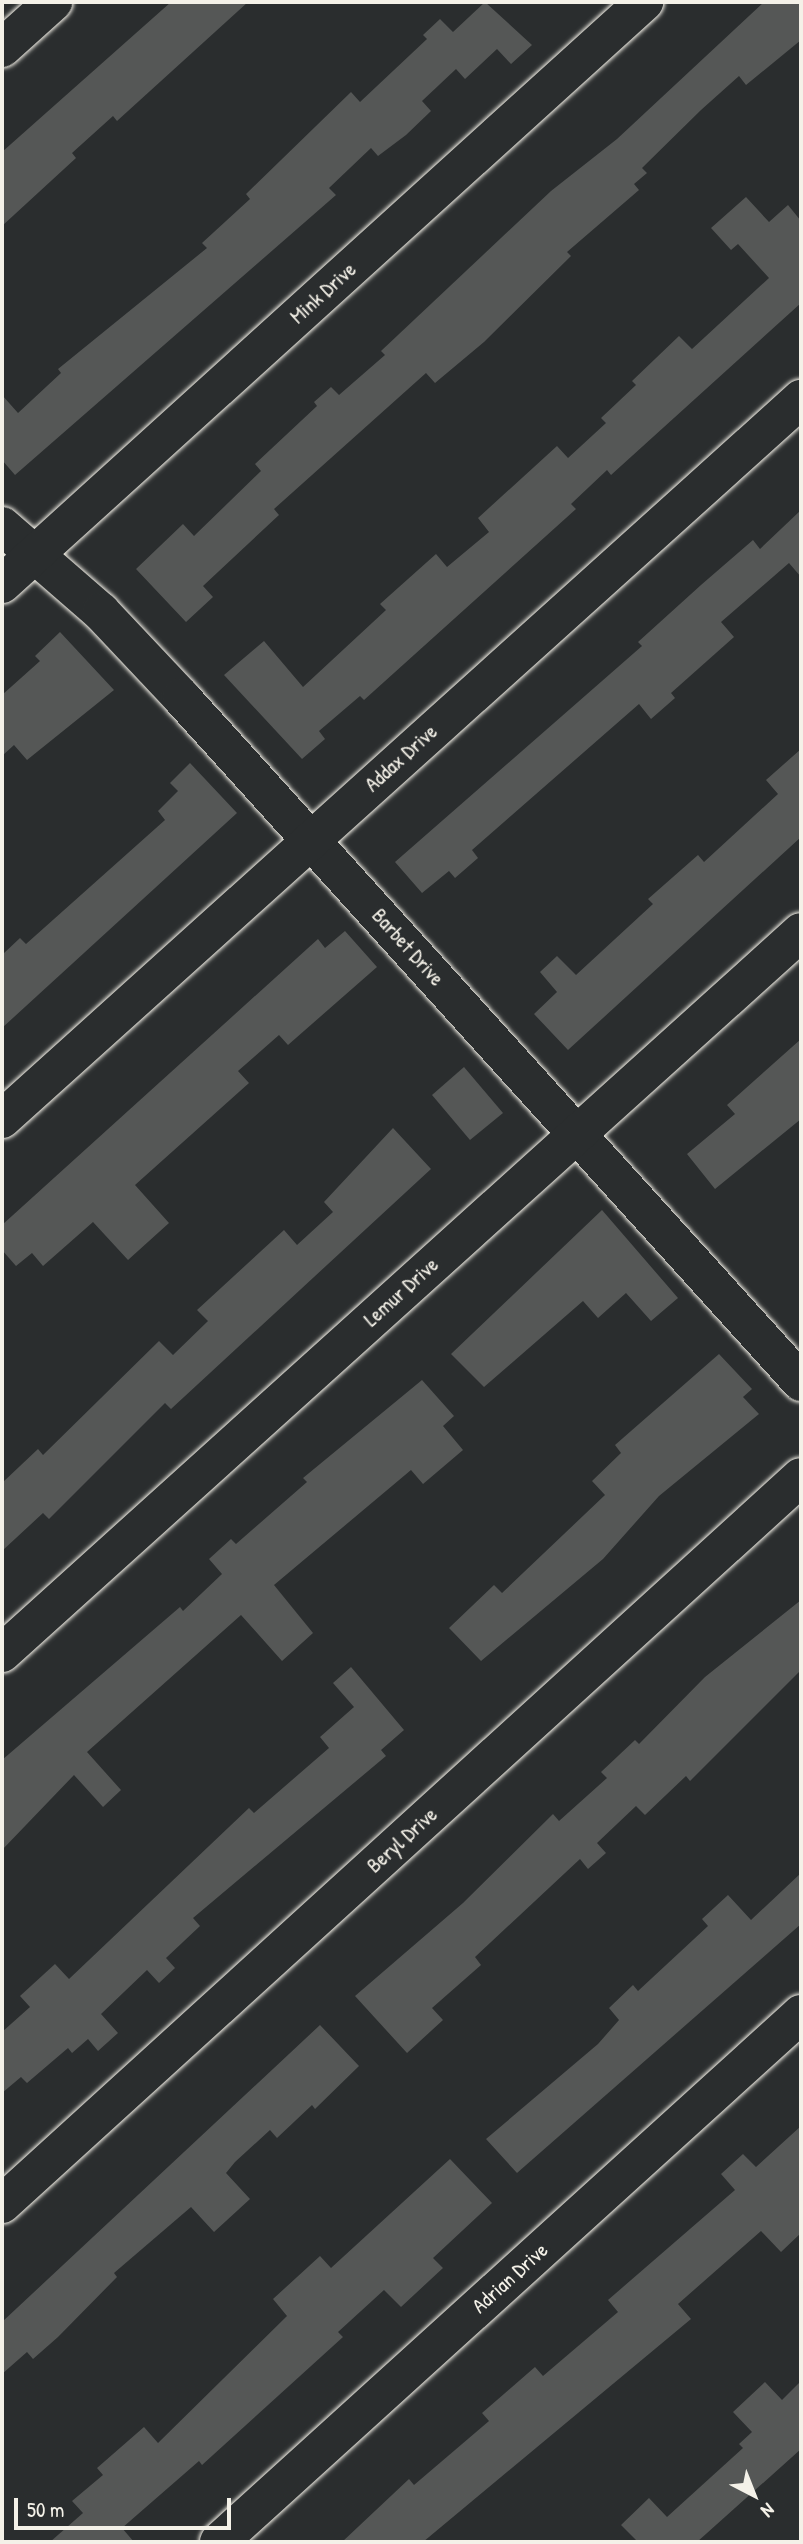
<!DOCTYPE html>
<style>
body{margin:0}
#map{position:relative;width:803px;height:2544px;overflow:hidden;background:#2a2d2e;font-family:"Patrick Hand",sans-serif}
div>[style]{position:absolute}
.building>*{inset:0;background:#555756}
.roads{filter:drop-shadow(0 0 2px #f4f1e8) drop-shadow(0 0 2px #f4f1e8)}
.minor>*{height:38px;margin:-19px;padding:0 19px;transform-origin:19px;border-radius:19px;background:#2a2d2e}
span{translate:-50% -50%;white-space:nowrap;text-align:center;line-height:1.15;-webkit-text-stroke:7px #2a2d2e;paint-order:stroke}
.street-label{font-size:21px;color:#f4f1e8}
.frame{position:absolute;inset:0;border:4px solid #f4f1e8;pointer-events:none}
.north{position:absolute;left:719px;top:2460px;width:70px;height:70px;-webkit-text-stroke:5px #2a2d2e;paint-order:stroke;rotate:138deg;font-size:19px;font-weight:700;line-height:28px;text-align:center;color:#f4f1e8}
.north::after{content:'';display:block;margin:auto;width:24px;height:32px;background:#f4f1e8;clip-path:polygon(50% 0,100% 100%,50% 72%,0 100%)}
.scale{position:absolute;left:14px;top:2498px;width:217px;height:32px;box-sizing:border-box;border:4px solid #f4f1e8;border-top:0;padding-left:9px;font-size:21px;line-height:24px;white-space:nowrap;color:#f4f1e8;-webkit-text-stroke:5px #2a2d2e;paint-order:stroke}
</style>
<div id="map">
<div class="building">
<i style="clip-path:polygon(171px 2px,248px 2px,117px 121px,113px 116px,72px 153px,76px 158px,2px 226px,2px 152px)"></i>
<i style="clip-path:polygon(485px 2px,532px 45px,511px 64px,497px 49px,465px 79px,456px 69px,422px 101px,431px 111px,406px 135px,378px 156px,371px 148px,329px 188px,336px 195px,15px 475px,2px 460px,2px 395px,18px 413px,61px 373px,58px 369px,207px 248px,202px 243px,250px 199px,246px 194px,351px 92px,360px 102px,427px 39px,423px 35px,440px 19px,453px 32px)"></i>
<i style="clip-path:polygon(764px 2px,801px 2px,801px 40px,746px 85px,739px 76px,701px 110px,642px 168px,647px 173px,634px 184px,639px 190px,567px 252px,571px 256px,484px 342px,435px 383px,426px 373px,274px 509px,279px 515px,203px 586px,213px 597px,186px 622px,136px 569px,183px 524px,194px 536px,261px 471px,255px 464px,317px 406px,314px 402px,331px 387px,339px 395px,385px 355px,381px 351px,551px 191px,617px 139px)"></i>
<i style="clip-path:polygon(746px 197px,769px 222px,788px 205px,801px 221px,801px 303px,611px 475px,607px 470px,571px 504px,576px 509px,364px 700px,360px 696px,319px 731px,325px 739px,302px 759px,224px 675px,264px 641px,303px 687px,386px 610px,380px 604px,436px 554px,447px 567px,489px 532px,478px 518px,557px 446px,568px 458px,606px 423px,601px 418px,636px 385px,632px 381px,679px 336px,692px 349px,769px 278px,738px 244px,731px 250px,711px 228px)"></i>
<i style="clip-path:polygon(801px 510px,801px 577px,789px 563px,721px 622px,734px 637px,671px 693px,675px 698px,651px 719px,639px 704px,472px 850px,478px 858px,455px 878px,449px 871px,422px 893px,395px 862px,642px 646px,638px 642px,701px 585px,753px 540px,760px 549px)"></i>
<i style="clip-path:polygon(60px 632px,114px 690px,27px 760px,14px 745px,2px 756px,2px 695px,40px 661px,35px 656px)"></i>
<i style="clip-path:polygon(801px 749px,801px 837px,568px 1050px,534px 1014px,557px 992px,540px 972px,557px 956px,576px 975px,653px 904px,648px 899px,698px 855px,704px 862px,778px 794px,766px 780px)"></i>
<i style="clip-path:polygon(190px 763px,237px 813px,2px 1028px,2px 955px,20px 938px,26px 944px,165px 820px,158px 811px,178px 791px,170px 783px)"></i>
<i style="clip-path:polygon(345px 931px,377px 967px,288px 1045px,279px 1035px,238px 1071px,249px 1083px,135px 1185px,169px 1223px,128px 1260px,93px 1222px,43px 1266px,32px 1253px,16px 1266px,2px 1250px,2px 1225px,318px 939px,325px 948px)"></i>
<i style="clip-path:polygon(801px 1039px,801px 1119px,715px 1189px,687px 1154px,735px 1114px,727px 1105px)"></i>
<i style="clip-path:polygon(464px 1067px,503px 1113px,470px 1140px,432px 1095px)"></i>
<i style="clip-path:polygon(393px 1128px,431px 1169px,171px 1409px,165px 1403px,49px 1519px,43px 1513px,2px 1551px,2px 1483px,38px 1449px,43px 1455px,159px 1341px,173px 1355px,208px 1321px,197px 1310px,284px 1230px,297px 1245px,333px 1212px,324px 1202px)"></i>
<i style="clip-path:polygon(602px 1210px,678px 1298px,651px 1321px,626px 1293px,598px 1318px,583px 1301px,484px 1387px,451px 1354px)"></i>
<i style="clip-path:polygon(719px 1354px,752px 1389px,743px 1397px,759px 1414px,659px 1496px,603px 1559px,481px 1661px,449px 1628px,494px 1585px,502px 1593px,605px 1495px,592px 1481px,621px 1453px,615px 1445px)"></i>
<i style="clip-path:polygon(422px 1380px,454px 1416px,443px 1426px,463px 1450px,423px 1484px,411px 1470px,274px 1585px,313px 1633px,282px 1661px,241px 1615px,87px 1752px,121px 1790px,103px 1807px,74px 1775px,2px 1850px,2px 1760px,180px 1607px,183px 1611px,222px 1574px,209px 1559px,231px 1539px,236px 1544px,307px 1482px,303px 1478px)"></i>
<i style="clip-path:polygon(801px 1600px,801px 1670px,690px 1781px,686px 1776px,645px 1815px,636px 1806px,597px 1843px,606px 1853px,588px 1869px,580px 1859px,475px 1957px,481px 1965px,432px 2008px,443px 2020px,407px 2053px,355px 1996px,463px 1903px,553px 1814px,559px 1821px,607px 1778px,601px 1772px,635px 1740px,639px 1744px,705px 1677px)"></i>
<i style="clip-path:polygon(351px 1667px,404px 1730px,381px 1750px,386px 1756px,193px 1918px,200px 1926px,166px 1958px,175px 1968px,159px 1983px,147px 1970px,101px 2014px,118px 2033px,98px 2051px,88px 2039px,72px 2053px,68px 2048px,27px 2083px,21px 2077px,2px 2093px,2px 2032px,30px 2007px,20px 1996px,55px 1964px,69px 1979px,249px 1808px,254px 1813px,329px 1748px,320px 1737px,354px 1707px,333px 1683px)"></i>
<i style="clip-path:polygon(801px 1873px,801px 1924px,517px 2173px,486px 2139px,598px 2044px,619px 2020px,609px 2008px,633px 1985px,638px 1991px,708px 1926px,702px 1919px,728px 1895px,751px 1920px)"></i>
<i style="clip-path:polygon(320px 2025px,359px 2066px,315px 2109px,312px 2105px,277px 2138px,270px 2130px,235px 2162px,226px 2173px,250px 2199px,214px 2232px,191px 2207px,114px 2273px,117px 2277px,58px 2337px,33px 2359px,27px 2352px,2px 2374px,2px 2322px)"></i>
<i style="clip-path:polygon(801px 2126px,801px 2233px,781px 2252px,761px 2231px,678px 2304px,691px 2319px,423px 2542px,342px 2542px,409px 2479px,414px 2485px,489px 2421px,482px 2413px,535px 2367px,543px 2376px,618px 2312px,608px 2300px,735px 2190px,721px 2174px,743px 2154px,756px 2167px)"></i>
<i style="clip-path:polygon(450px 2159px,492px 2203px,433px 2258px,443px 2268px,401px 2307px,384px 2290px,338px 2332px,343px 2337px,202px 2465px,199px 2461px,122px 2528px,134px 2542px,50px 2542px,83px 2513px,72px 2501px,103px 2475px,97px 2468px,144px 2427px,158px 2443px,287px 2316px,273px 2299px,320px 2256px,331px 2268px)"></i>
<i style="clip-path:polygon(801px 2381px,801px 2449px,697px 2542px,638px 2542px,621px 2525px,649px 2498px,667px 2517px,743px 2448px,739px 2444px,752px 2432px,733px 2412px,765px 2382px,782px 2400px)"></i>
</div>
<div class="roads">
<div class="minor">
<i style="left:2px;top:48px;width:69px;rotate:-42deg"></i>
<i style="left:2px;top:526px;width:131px;rotate:41deg"></i>
<i style="left:101px;top:612px;width:117px;rotate:46.7deg"></i>
<i style="left:181px;top:697px;width:924px;rotate:47.85deg"></i>
<i style="left:2px;top:584px;width:867px;rotate:-42.19deg"></i>
<i style="left:2px;top:1119px;width:1076px;rotate:-42.02deg"></i>
<i style="left:2px;top:1653px;width:1076px;rotate:-42.06deg"></i>
<i style="left:2px;top:2204px;width:1080px;rotate:-42.3deg"></i>
<i style="left:219px;top:2542px;width:786px;rotate:-42.21deg"></i>
</div>
</div>
<div class="street-label">
<span style="left:323px;top:293px;rotate:-42deg">Mink Drive</span>
<span style="left:401px;top:758px;rotate:-42deg">Addax Drive</span>
<span style="left:408px;top:947px;rotate:48deg">Barbet Drive</span>
<span style="left:401px;top:1292px;rotate:-42deg">Lemur Drive</span>
<span style="left:402px;top:1840px;rotate:-42deg">Beryl Drive</span>
<span style="left:510px;top:2278px;rotate:-42deg">Adrian Drive</span>
</div>
<div class="frame"></div>
<div class="north">N</div>
<div class="scale">50 m</div>
</div>
